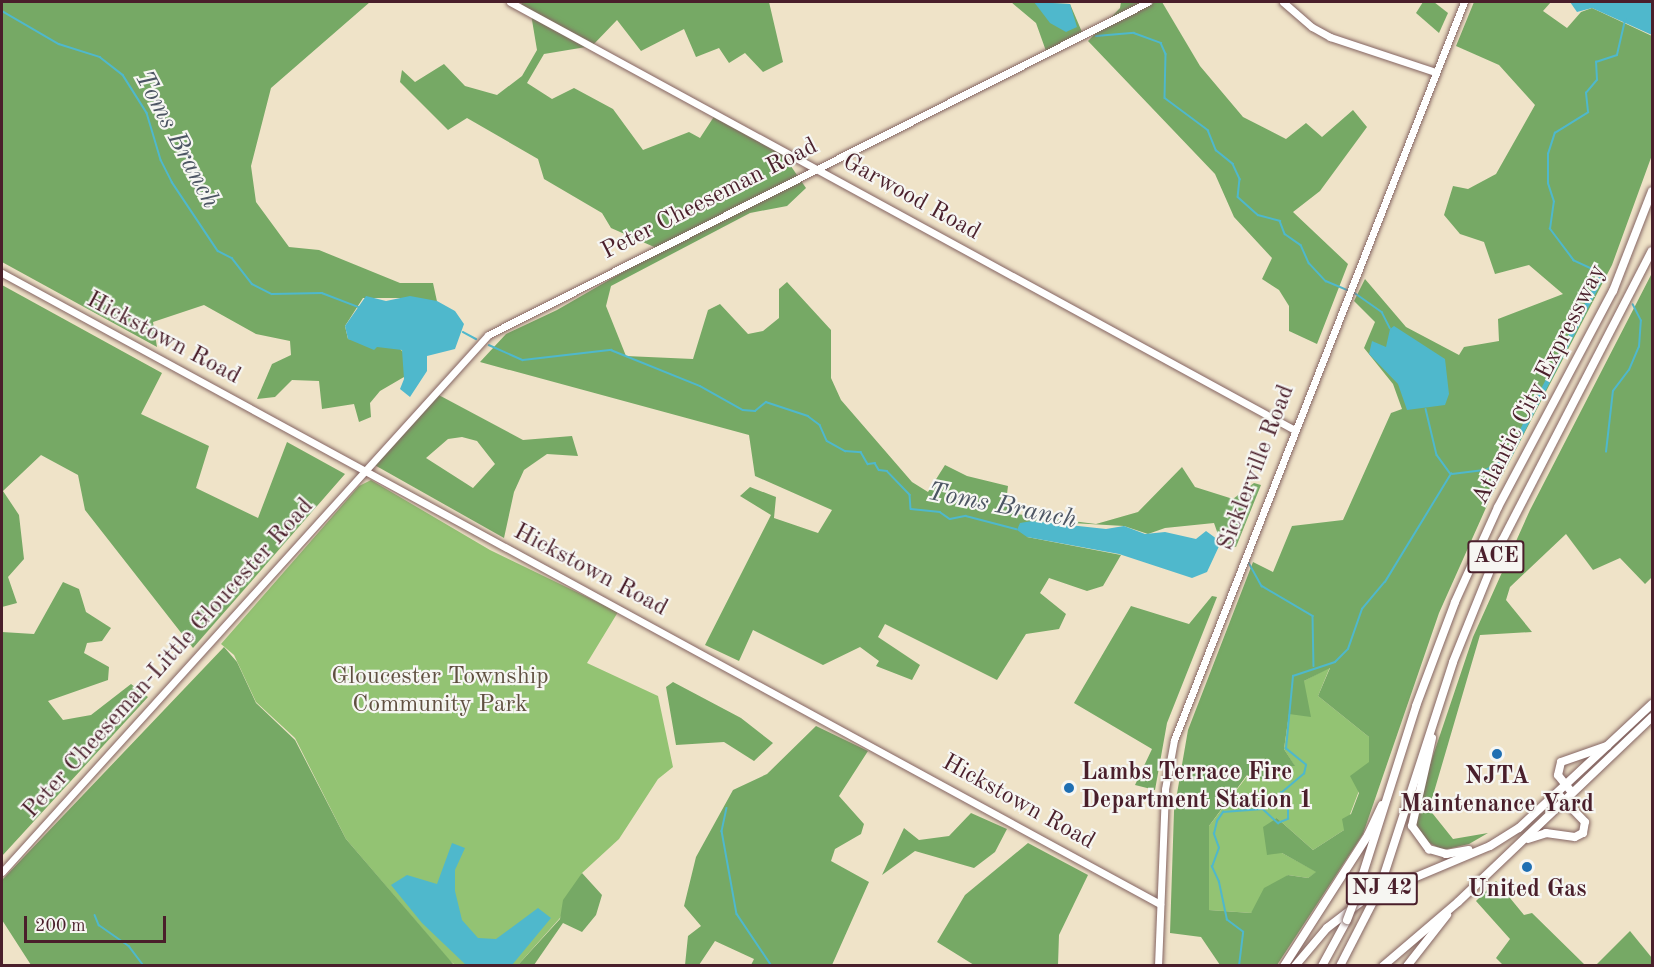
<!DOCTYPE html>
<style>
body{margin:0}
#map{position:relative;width:1654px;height:967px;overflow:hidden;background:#efe3c8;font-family:"Old Standard TT",serif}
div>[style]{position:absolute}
.green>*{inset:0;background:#93c373}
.forest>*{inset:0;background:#76a965}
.water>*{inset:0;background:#4fb8cc}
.stream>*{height:1.5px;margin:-0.75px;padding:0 0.75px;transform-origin:0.75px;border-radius:0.75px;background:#4fb8cc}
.canal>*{height:5px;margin:-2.5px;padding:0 2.5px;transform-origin:2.5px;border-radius:2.5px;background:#4fb8cc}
.roads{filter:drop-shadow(0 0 2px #846462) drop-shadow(0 0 2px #846462)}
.secondary>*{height:7px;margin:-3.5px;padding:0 3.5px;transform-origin:3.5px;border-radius:3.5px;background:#fff}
.primary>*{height:8px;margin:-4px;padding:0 4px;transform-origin:4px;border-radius:4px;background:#fff}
.highway>*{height:8px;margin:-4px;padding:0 4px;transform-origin:4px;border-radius:4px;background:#fff}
.bridges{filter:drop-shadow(0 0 2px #846462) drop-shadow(0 0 2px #846462)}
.highway-bridge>*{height:8px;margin:-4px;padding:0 4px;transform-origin:4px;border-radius:4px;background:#fff}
.dots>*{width:16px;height:16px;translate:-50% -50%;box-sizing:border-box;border:3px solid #f6f6f2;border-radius:50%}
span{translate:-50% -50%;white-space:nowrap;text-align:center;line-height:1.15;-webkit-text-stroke:4.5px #f6f6f2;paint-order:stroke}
.shield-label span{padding:2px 4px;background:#f6f6f2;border:2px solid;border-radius:4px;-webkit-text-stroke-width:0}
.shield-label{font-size:22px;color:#4a1f2b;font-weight:700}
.street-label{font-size:24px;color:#4a1f2b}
.park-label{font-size:24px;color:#605041}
.poi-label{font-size:24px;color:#4a1f2b;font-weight:700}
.left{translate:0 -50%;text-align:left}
.water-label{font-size:26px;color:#4c5563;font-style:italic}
.frame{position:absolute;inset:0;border:3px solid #4a1f2b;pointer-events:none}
.scale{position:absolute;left:24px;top:916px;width:142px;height:27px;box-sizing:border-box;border:3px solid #4a1f2b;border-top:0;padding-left:8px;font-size:18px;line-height:21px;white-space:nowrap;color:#4a1f2b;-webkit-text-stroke:4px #f6f6f2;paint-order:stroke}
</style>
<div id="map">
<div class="green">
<i style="clip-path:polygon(371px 480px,490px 550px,618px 612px,587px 663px,658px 696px,673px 767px,658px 779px,619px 839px,582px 873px,560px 918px,518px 965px,455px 965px,449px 960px,346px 839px,295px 738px,256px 702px,234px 655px,221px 644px,359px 486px)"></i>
<i style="clip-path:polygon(1330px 667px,1318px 696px,1369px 737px,1370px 762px,1344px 830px,1313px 850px,1277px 818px,1282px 853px,1317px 872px,1308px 878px,1288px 875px,1251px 913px,1209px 910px,1209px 826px,1248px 775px,1270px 782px,1270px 766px,1294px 765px,1284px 749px,1289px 714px,1304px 681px)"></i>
</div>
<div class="forest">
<i style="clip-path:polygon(2px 2px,370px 2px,271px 88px,251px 166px,256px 202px,289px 247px,319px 250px,400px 283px,433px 283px,438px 306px,414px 298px,363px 298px,345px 326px,348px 339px,396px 345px,404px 353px,404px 377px,380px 391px,370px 403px,371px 417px,359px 422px,354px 404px,322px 409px,319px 381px,292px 380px,275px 397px,257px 399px,272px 364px,291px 355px,290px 341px,256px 334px,204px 305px,153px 322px,157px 347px,2px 262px)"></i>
<i style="clip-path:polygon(524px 2px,769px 2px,783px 62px,763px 72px,745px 53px,729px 63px,719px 48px,696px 57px,684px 29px,641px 51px,617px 20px,592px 46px,544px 54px,527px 83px,552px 99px,574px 88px,613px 109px,643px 150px,689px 132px,700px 138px,717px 112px,777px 146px,806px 188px,787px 206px,750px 213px,611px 286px,606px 306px,626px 356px,693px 359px,708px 310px,720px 304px,748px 334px,763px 331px,779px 318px,779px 289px,787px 282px,831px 330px,831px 378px,841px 400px,912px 482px,928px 492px,945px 465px,967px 476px,1008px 486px,1006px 502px,1016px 504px,1015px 514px,1096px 524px,1138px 512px,1182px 467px,1195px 487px,1233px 499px,1254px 483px,1261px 485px,1236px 547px,1221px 543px,1214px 523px,1165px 528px,1148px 534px,1124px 526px,1037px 521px,1027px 537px,1121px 555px,1103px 586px,1087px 591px,1049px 578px,1040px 593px,1066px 614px,1059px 629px,1026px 634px,997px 680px,885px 624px,878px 637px,920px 665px,912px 680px,876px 666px,879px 661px,860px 647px,823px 665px,753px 630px,739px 661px,705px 645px,771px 515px,740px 496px,750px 487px,776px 497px,774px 518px,818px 533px,832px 510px,755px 476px,749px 435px,480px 362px,506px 334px,557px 310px,661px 250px,611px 228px,602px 213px,544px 179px,538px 159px,467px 118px,448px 130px,400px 82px,402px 70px,415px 82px,444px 64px,465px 86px,497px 95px,522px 76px,537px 50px,531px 14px,517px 6px)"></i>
<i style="clip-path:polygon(1011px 2px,1070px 4px,1082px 32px,1046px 51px,1036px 23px)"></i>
<i style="clip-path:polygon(1121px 2px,1162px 2px,1200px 66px,1243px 117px,1286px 139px,1306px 123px,1322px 137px,1353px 110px,1367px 127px,1320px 191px,1293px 212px,1348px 264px,1317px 344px,1289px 331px,1289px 306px,1279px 290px,1262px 279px,1272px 258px,1234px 217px,1215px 174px,1088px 41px,1120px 8px)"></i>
<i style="clip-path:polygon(1423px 2px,1434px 2px,1448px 13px,1439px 33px,1416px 13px)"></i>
<i style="clip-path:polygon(evenodd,1474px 2px,1551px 2px,1543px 11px,1567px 28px,1581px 12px,1592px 8px,1652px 36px,1652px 155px,1612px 265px,1489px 501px,1439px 613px,1363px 834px,1277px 965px,1220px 965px,1201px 937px,1170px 933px,1174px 811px,1188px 730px,1253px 562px,1273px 572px,1292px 526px,1343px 520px,1391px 413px,1402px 409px,1393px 384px,1364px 348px,1375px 322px,1354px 301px,1365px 279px,1406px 327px,1459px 355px,1464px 347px,1499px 341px,1498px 319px,1563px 294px,1529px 265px,1495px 274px,1484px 242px,1460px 234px,1444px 215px,1453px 186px,1468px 189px,1496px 174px,1535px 105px,1499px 65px,1456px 46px,1474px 2px,1330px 668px,1318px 696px,1369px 737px,1369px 762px,1350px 776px,1359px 793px,1351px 814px,1342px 819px,1344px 830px,1313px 850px,1277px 818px,1263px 827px,1267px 855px,1282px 853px,1316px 872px,1308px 878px,1288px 875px,1264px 888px,1251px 913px,1209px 910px,1209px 826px,1247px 775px,1271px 782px,1270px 766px,1295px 766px,1284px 749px,1289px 714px,1311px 717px,1304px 681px,1330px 668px)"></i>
<i style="clip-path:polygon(1652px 273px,1652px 577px,1645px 584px,1620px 558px,1593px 570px,1566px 534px,1510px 587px,1506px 600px,1532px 632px,1480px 635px,1429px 809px,1453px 839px,1488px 833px,1469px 844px,1443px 850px,1422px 839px,1411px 821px,1473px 637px,1530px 510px)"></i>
<i style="clip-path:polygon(2px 285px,162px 373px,141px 414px,209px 446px,196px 488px,258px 518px,287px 442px,345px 474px,193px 648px,85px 510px,78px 475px,41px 455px,3px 491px,19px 515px,24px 559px,8px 577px,17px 603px,2px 607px)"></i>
<i style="clip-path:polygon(evenodd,435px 393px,523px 440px,572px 436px,578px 456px,547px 454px,524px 470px,514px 492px,504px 538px,371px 463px,435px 393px,462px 437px,477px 441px,495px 464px,473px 488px,426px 458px,448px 439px,462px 437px)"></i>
<i style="clip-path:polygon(63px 582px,79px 589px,86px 612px,111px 628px,102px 641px,87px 643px,84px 653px,109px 667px,108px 680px,48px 701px,63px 720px,91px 715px,131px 684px,148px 697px,2px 856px,2px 632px,34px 634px)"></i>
<i style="clip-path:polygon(1212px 596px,1217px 597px,1167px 723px,1155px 790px,1135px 785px,1152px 749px,1074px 703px,1131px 606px,1189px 624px)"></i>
<i style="clip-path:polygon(224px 647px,237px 662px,256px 703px,295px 740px,346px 839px,454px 965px,31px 965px,2px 920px,2px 880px)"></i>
<i style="clip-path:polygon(673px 682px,741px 718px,773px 743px,754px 761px,724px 742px,676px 745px,666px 687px)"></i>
<i style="clip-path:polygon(816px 726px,868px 751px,839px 796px,864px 824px,861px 834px,835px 849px,831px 861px,869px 882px,832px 965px,751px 965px,754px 959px,715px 941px,699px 965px,685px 965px,688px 936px,701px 926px,684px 906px,696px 857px,733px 790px,767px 774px)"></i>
<i style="clip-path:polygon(971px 813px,1007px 829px,995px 852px,974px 868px,915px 851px,882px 875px,904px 828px,919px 840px,949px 836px)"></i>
<i style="clip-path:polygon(1028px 843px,1088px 875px,1059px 935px,1058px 965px,974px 965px,937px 942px,965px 895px)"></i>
<i style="clip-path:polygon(582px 873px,602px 895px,596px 915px,582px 932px,563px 923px,534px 965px,518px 965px,560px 919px,563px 900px)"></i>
<i style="clip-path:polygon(1496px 881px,1524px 915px,1532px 913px,1585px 965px,1503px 965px,1496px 958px,1510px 939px,1476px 901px)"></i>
<i style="clip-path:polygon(1630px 931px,1652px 958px,1652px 965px,1596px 965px)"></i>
</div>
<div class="water">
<i style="clip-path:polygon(1034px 2px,1070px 4px,1077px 27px,1066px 32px,1050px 23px)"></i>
<i style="clip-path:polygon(1570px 2px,1652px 2px,1652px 35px,1592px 8px,1577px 12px)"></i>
<i style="clip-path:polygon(366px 296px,386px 301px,410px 296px,437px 301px,455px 311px,464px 324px,455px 349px,427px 356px,427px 371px,410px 397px,400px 389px,404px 379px,402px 350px,377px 347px,374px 350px,348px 339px,345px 326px)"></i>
<i style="clip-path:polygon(1394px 326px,1445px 359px,1449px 394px,1445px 405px,1407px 410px,1398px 384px,1369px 354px,1372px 341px,1386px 347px,1390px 329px)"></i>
<i style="clip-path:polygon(1032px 521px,1106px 529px,1124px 526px,1145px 534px,1165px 532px,1196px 539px,1206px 531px,1221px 542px,1207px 572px,1192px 578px,1119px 554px,1027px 537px,1017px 530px,1020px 523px)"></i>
<i style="clip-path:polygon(452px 843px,465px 848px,455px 870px,455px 891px,462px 920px,478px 938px,496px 939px,538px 908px,551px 918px,512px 965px,466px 965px,422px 923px,391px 885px,407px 875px,437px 884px)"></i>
</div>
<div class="stream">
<i style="left:2px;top:11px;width:66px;rotate:30.1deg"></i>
<i style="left:59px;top:44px;width:43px;rotate:17.6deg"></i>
<i style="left:100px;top:57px;width:29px;rotate:38deg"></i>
<i style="left:123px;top:75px;width:45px;rotate:57.7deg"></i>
<i style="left:147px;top:113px;width:49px;rotate:73.4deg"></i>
<i style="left:161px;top:160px;width:25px;rotate:63deg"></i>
<i style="left:172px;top:182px;width:83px;rotate:56.3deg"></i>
<i style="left:218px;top:251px;width:16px;rotate:27deg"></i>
<i style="left:232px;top:258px;width:33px;rotate:52deg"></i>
<i style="left:252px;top:284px;width:22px;rotate:27deg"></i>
<i style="left:272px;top:294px;width:50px;rotate:-1.1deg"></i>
<i style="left:322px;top:293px;width:39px;rotate:21deg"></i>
<i style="left:1096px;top:36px;width:38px;rotate:-5deg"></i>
<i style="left:1134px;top:33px;width:29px;rotate:20deg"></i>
<i style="left:1161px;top:43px;width:12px;rotate:66deg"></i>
<i style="left:1166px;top:54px;width:44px;rotate:91.3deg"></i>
<i style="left:1165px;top:98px;width:54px;rotate:36.7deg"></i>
<i style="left:1208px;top:130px;width:22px;rotate:68deg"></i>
<i style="left:1216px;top:150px;width:22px;rotate:39deg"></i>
<i style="left:1233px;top:164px;width:17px;rotate:65deg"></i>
<i style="left:1240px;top:179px;width:18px;rotate:96deg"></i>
<i style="left:1238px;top:197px;width:27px;rotate:42deg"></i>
<i style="left:1258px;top:215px;width:23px;rotate:15deg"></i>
<i style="left:1280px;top:221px;width:14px;rotate:69deg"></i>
<i style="left:1285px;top:234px;width:19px;rotate:35deg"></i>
<i style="left:1301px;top:245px;width:20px;rotate:66deg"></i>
<i style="left:1309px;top:263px;width:25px;rotate:47deg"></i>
<i style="left:1326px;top:281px;width:23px;rotate:23deg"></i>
<i style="left:1599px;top:280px;width:7px;rotate:-82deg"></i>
<i style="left:1600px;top:273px;width:29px;rotate:-155deg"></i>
<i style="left:1574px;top:261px;width:40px;rotate:-127deg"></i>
<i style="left:1550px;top:229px;width:27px;rotate:-82deg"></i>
<i style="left:1554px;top:202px;width:19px;rotate:-108deg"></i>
<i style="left:1548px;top:184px;width:30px;rotate:-90deg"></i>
<i style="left:1548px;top:154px;width:22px;rotate:-72deg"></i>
<i style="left:1555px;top:133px;width:39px;rotate:-32deg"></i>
<i style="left:1588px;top:112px;width:19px;rotate:-96deg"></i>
<i style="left:1586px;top:93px;width:17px;rotate:-50deg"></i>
<i style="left:1597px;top:80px;width:18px;rotate:-93deg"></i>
<i style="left:1596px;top:62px;width:22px;rotate:-18deg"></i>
<i style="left:1617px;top:55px;width:36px;rotate:-77deg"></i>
<i style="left:1352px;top:291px;width:37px;rotate:35deg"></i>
<i style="left:1382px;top:312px;width:18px;rotate:63deg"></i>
<i style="left:463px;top:332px;width:15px;rotate:28deg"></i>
<i style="left:489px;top:345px;width:37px;rotate:24deg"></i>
<i style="left:523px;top:360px;width:89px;rotate:-6.5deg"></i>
<i style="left:611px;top:350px;width:96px;rotate:22deg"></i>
<i style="left:700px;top:386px;width:49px;rotate:29.2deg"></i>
<i style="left:743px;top:410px;width:12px;rotate:5deg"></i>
<i style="left:755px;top:411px;width:14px;rotate:-39deg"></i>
<i style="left:766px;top:402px;width:44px;rotate:18.4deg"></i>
<i style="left:808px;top:416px;width:15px;rotate:37deg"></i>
<i style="left:820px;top:425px;width:17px;rotate:66deg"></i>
<i style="left:827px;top:441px;width:21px;rotate:29deg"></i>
<i style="left:845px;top:451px;width:16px;rotate:4deg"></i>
<i style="left:861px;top:452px;width:14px;rotate:60deg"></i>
<i style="left:868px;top:464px;width:7px;rotate:-8deg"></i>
<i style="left:875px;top:463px;width:8px;rotate:60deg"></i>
<i style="left:879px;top:470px;width:8px;rotate:7deg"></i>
<i style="left:887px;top:471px;width:33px;rotate:46deg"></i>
<i style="left:910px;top:495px;width:14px;rotate:86deg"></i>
<i style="left:911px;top:509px;width:29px;rotate:6deg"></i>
<i style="left:940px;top:512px;width:12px;rotate:35deg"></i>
<i style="left:950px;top:519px;width:16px;rotate:-11deg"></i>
<i style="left:966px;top:516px;width:52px;rotate:14.6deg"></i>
<i style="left:1426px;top:409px;width:47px;rotate:76.6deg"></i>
<i style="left:1437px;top:455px;width:22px;rotate:54deg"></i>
<i style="left:1606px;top:452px;width:61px;rotate:-83.5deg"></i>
<i style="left:1613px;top:391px;width:26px;rotate:-53deg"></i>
<i style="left:1629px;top:370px;width:25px;rotate:-67deg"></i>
<i style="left:1639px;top:347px;width:26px;rotate:-86deg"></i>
<i style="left:1641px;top:321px;width:18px;rotate:-117deg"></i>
<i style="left:1452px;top:474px;width:34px;rotate:-7deg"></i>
<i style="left:1486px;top:470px;width:24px;rotate:-28deg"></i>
<i style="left:1248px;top:561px;width:29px;rotate:61deg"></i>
<i style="left:1262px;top:586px;width:59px;rotate:30.5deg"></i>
<i style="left:1313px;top:616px;width:50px;rotate:88.9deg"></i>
<i style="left:727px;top:808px;width:24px;rotate:102deg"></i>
<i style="left:722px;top:831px;width:84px;rotate:79.8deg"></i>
<i style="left:737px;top:914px;width:63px;rotate:56.1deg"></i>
<i style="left:95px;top:915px;width:11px;rotate:68deg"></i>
<i style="left:99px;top:925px;width:37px;rotate:35deg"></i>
<i style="left:129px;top:946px;width:25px;rotate:53deg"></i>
<i style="left:1239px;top:966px;width:34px;rotate:-83deg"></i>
<i style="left:1243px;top:932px;width:20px;rotate:-143deg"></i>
<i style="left:1227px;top:920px;width:39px;rotate:-102deg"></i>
<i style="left:1219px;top:882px;width:17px;rotate:-115deg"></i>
<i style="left:1212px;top:867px;width:20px;rotate:-70deg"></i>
<i style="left:1219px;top:848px;width:15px;rotate:-110deg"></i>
<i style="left:1214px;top:834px;width:13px;rotate:-77deg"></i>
<i style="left:1217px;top:821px;width:11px;rotate:-56deg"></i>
<i style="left:1223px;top:812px;width:40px;rotate:-4.3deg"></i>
<i style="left:1263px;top:809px;width:21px;rotate:43deg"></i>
<i style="left:1278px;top:823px;width:11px;rotate:-22deg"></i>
<i style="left:1288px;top:819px;width:13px;rotate:-90deg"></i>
<i style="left:1288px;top:806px;width:15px;rotate:-118deg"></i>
<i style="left:1281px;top:793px;width:30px;rotate:-40deg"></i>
<i style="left:1304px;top:774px;width:9px;rotate:-77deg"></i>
<i style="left:1306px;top:765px;width:26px;rotate:-141deg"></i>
<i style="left:1286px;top:749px;width:73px;rotate:-84.5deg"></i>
<i style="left:1293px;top:676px;width:44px;rotate:-18.4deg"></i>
<i style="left:1335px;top:662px;width:18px;rotate:-45deg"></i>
<i style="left:1348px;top:649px;width:42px;rotate:-70.7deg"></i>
<i style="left:1362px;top:609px;width:35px;rotate:-50deg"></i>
<i style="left:1385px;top:582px;width:127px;rotate:-58.6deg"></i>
</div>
<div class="canal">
<i style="left:1507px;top:459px;width:201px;rotate:-62.8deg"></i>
</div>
<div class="roads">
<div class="secondary">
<i style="left:510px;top:2px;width:892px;rotate:28.61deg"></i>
<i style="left:1283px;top:2px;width:38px;rotate:41deg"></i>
<i style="left:1312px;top:27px;width:21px;rotate:29deg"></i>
<i style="left:1330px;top:37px;width:111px;rotate:18.4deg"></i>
<i style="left:2px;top:273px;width:1319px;rotate:28.59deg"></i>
<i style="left:2px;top:872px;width:724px;rotate:-47.85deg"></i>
<i style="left:488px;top:335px;width:739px;rotate:-26.77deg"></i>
<i style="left:1158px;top:966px;width:177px;rotate:-87.7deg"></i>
<i style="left:1165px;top:789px;width:50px;rotate:-79.6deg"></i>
<i style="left:1174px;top:740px;width:793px;rotate:-68.55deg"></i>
</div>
<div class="primary">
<i style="left:1407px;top:966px;width:65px;rotate:-51.9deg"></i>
</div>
<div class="highway">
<i style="left:1432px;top:738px;width:90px;rotate:102.8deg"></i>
<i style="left:1412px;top:826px;width:29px;rotate:54deg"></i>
<i style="left:1429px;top:849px;width:18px;rotate:16deg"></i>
<i style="left:1446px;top:854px;width:23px;rotate:-10deg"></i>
<i style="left:1570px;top:790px;width:19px;rotate:-129deg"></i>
<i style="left:1558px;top:775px;width:13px;rotate:-77deg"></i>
<i style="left:1561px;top:762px;width:49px;rotate:-19.2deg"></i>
<i style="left:1528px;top:839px;width:19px;rotate:-18deg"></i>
<i style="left:1546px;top:833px;width:29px;rotate:8deg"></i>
<i style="left:1575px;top:837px;width:9px;rotate:-27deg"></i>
<i style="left:1583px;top:833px;width:11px;rotate:-80deg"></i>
<i style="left:1585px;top:822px;width:35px;rotate:-134deg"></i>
<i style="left:1382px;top:881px;width:230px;rotate:-72deg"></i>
<i style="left:1453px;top:662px;width:131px;rotate:-68deg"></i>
<i style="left:1502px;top:541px;width:326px;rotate:-62.7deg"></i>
<i style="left:1354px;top:902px;width:206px;rotate:-72.4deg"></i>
<i style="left:1416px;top:706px;width:111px;rotate:-69.4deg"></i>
<i style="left:1455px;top:602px;width:104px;rotate:-65.6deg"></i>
<i style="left:1498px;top:507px;width:245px;rotate:-62deg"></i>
<i style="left:1613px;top:291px;width:107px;rotate:-68.7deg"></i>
<i style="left:1284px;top:966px;width:156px;rotate:-57.3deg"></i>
<i style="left:1368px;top:835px;width:33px;rotate:-65deg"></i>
<i style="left:1295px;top:966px;width:50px;rotate:-49.9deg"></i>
<i style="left:1327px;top:928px;width:49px;rotate:-37.6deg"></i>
<i style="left:1366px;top:898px;width:134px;rotate:-22.8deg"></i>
<i style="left:1490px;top:846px;width:34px;rotate:-32deg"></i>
<i style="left:1519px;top:828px;width:182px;rotate:-43deg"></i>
<i style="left:1322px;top:966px;width:52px;rotate:-61.5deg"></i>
<i style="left:1340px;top:966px;width:76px;rotate:-62.8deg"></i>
<i style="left:1383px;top:966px;width:99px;rotate:-40.5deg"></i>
<i style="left:1458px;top:902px;width:268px;rotate:-43.6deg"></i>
</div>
</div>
<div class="bridges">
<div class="highway-bridge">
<i style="left:1375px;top:898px;width:18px;rotate:-68deg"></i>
<i style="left:1347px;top:920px;width:19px;rotate:-69deg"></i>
</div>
</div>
<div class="dots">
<i style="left:1497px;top:754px;background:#1f6fb2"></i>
<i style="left:1069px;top:788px;background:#1f6fb2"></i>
<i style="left:1527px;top:867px;background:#1f6fb2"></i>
</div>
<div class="shield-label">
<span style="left:1496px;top:557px">ACE</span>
<span style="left:1382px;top:889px">NJ 42</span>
</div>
<div class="street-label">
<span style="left:911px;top:198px;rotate:29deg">Garwood Road</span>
<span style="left:710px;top:200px;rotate:-27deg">Peter Cheeseman Road</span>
<span style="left:163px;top:339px;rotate:28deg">Hickstown Road</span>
<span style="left:1540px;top:385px;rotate:-63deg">Atlantic City Expressway</span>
<span style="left:1257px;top:468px;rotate:-69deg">Sicklerville Road</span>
<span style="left:590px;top:571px;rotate:28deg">Hickstown Road</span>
<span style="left:169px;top:659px;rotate:-48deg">Peter Cheeseman-Little Gloucester Road</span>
<span style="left:1018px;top:803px;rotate:29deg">Hickstown Road</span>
</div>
<div class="park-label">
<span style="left:440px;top:692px">Gloucester Township<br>Community Park</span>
</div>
<div class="poi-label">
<span class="left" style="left:1081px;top:788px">Lambs Terrace Fire<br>Department Station 1</span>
<span style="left:1497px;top:792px">NJTA<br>Maintenance Yard</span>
<span style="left:1527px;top:891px">United Gas</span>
</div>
<div class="water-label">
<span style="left:176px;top:140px;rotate:62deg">Toms Branch</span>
<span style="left:1002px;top:507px;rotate:11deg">Toms Branch</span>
</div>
<div class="frame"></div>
<div class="scale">200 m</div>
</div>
